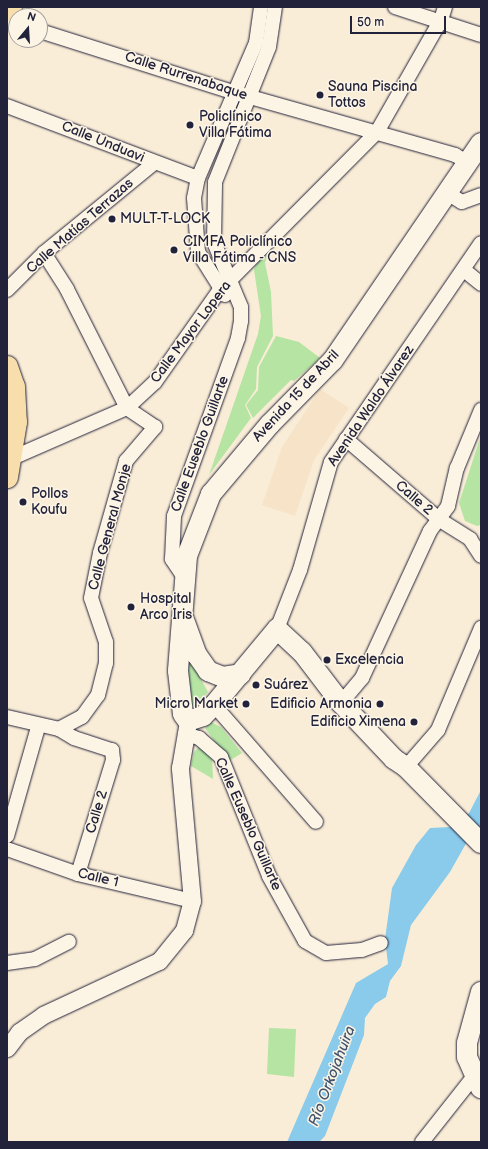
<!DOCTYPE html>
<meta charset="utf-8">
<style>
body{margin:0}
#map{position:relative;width:488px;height:1149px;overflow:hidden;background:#faedd7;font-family:"Balsamiq Sans",sans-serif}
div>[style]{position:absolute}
.built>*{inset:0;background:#f7e3c7}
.green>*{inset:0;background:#b5e4a3}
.water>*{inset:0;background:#8acbeb}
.roads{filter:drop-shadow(0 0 1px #22223b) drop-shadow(0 0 1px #22223b)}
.minor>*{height:14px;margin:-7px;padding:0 7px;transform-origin:7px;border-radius:7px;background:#fcf5e5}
.tertiary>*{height:17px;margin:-8.5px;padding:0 8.5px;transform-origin:8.5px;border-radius:8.5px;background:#fcf5e5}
.secondary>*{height:20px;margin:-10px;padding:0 10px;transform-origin:10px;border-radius:10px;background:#fcf5e5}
.primary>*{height:22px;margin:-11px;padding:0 11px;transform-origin:11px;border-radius:11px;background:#f8deab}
.dots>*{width:11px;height:11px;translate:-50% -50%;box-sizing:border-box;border:2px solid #fcf5e5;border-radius:50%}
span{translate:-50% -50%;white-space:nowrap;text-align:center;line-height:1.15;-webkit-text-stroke:3px #fcf5e5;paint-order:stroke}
.street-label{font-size:14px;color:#22223b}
.poi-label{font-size:14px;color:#22223b}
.left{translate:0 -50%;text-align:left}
.right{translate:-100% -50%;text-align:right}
.water-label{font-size:15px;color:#415570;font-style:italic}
.frame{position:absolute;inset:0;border:8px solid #22223b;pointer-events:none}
.north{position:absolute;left:8px;top:8px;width:40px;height:40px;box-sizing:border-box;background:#fcf5e5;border:1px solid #a5a1a1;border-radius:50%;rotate:18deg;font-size:11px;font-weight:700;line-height:16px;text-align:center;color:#22223b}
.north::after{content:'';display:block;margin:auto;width:14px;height:18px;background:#22223b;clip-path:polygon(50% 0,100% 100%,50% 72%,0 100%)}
.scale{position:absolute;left:350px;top:16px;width:96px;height:18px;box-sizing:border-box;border:2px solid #22223b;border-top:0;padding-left:5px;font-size:12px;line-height:14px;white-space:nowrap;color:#22223b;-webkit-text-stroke:3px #fcf5e5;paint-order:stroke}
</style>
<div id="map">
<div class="built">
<i style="clip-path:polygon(320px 389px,349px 408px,314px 460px,295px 516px,262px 505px,282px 447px)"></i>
</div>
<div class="green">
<i style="clip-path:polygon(269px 251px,265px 263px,271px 292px,273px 336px,257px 367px,256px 389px,245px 405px,251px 418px,209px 475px,258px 334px,261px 316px,254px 270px,257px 261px)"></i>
<i style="clip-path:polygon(276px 336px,299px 342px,320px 358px,294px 381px,291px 380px,253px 418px,246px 405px,258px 390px,259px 367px)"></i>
<i style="clip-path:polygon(481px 435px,481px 525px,477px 526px,465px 521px,459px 503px)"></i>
<i style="clip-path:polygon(192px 663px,208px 692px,195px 707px,191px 705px,188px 665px)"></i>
<i style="clip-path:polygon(211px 722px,221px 727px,242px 753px,229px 761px,205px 728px)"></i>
<i style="clip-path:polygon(199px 747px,212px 757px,213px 779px,191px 766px,194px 752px)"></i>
<i style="clip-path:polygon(269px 1028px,296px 1029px,294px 1077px,267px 1074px)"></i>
</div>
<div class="water">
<i style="clip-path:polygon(481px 790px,481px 829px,468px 840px,450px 872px,411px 925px,401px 966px,390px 981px,386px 997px,375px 1004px,365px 1018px,364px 1035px,325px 1136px,319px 1142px,287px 1142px,356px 983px,388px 964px,385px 939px,392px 888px,416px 845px,430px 828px,450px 827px,469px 813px)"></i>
</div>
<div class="roads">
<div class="minor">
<i style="left:395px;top:7px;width:90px;rotate:18deg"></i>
<i style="left:7px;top:21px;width:9px;rotate:18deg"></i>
<i style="left:40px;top:31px;width:206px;rotate:17.6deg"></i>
<i style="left:236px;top:93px;width:228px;rotate:15.8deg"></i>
<i style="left:455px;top:155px;width:16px;rotate:30deg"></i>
<i style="left:7px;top:106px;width:204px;rotate:20.7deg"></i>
<i style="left:449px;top:194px;width:15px;rotate:32deg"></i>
<i style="left:462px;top:202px;width:20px;rotate:-20deg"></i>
<i style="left:464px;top:270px;width:22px;rotate:39deg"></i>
<i style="left:7px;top:290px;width:52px;rotate:-45deg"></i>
<i style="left:44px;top:253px;width:142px;rotate:-39.3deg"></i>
<i style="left:225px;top:295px;width:51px;rotate:-122.1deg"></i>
<i style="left:198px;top:252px;width:54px;rotate:-94.2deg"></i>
<i style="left:194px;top:198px;width:20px;rotate:-79deg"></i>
<i style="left:198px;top:178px;width:147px;rotate:-66.8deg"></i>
<i style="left:256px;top:43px;width:36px;rotate:-82deg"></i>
<i style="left:346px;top:439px;width:124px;rotate:40.8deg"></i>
<i style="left:440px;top:520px;width:36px;rotate:32deg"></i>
<i style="left:470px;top:539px;width:20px;rotate:57deg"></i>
<i style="left:12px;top:458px;width:125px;rotate:-23.5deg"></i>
<i style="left:127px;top:408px;width:38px;rotate:-43deg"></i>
<i style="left:155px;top:382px;width:111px;rotate:-54.9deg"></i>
<i style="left:219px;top:291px;width:224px;rotate:-45.2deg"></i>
<i style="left:377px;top:132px;width:129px;rotate:-60.3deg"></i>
<i style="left:441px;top:20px;width:14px;rotate:-73deg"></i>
<i style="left:184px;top:577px;width:22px;rotate:-124deg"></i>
<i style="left:172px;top:559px;width:43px;rotate:-87.3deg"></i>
<i style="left:174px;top:516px;width:189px;rotate:-70.2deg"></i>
<i style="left:238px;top:338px;width:17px;rotate:-80deg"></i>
<i style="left:241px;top:321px;width:14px;rotate:-90deg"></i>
<i style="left:241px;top:307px;width:70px;rotate:-112.6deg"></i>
<i style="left:214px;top:242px;width:60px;rotate:-89deg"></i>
<i style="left:215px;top:182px;width:145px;rotate:-68.2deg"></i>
<i style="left:269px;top:47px;width:40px;rotate:-81.5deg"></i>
<i style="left:277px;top:629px;width:63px;rotate:-68.7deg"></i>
<i style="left:300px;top:570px;width:112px;rotate:-74deg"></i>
<i style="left:331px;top:462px;width:265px;rotate:-55.6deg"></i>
<i style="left:341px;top:703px;width:33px;rotate:-50deg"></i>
<i style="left:362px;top:678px;width:162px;rotate:-65.2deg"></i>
<i style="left:430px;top:531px;width:31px;rotate:-54deg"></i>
<i style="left:448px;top:506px;width:39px;rotate:-77deg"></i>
<i style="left:457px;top:468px;width:63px;rotate:-67.5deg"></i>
<i style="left:214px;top:705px;width:155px;rotate:48.9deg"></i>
<i style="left:7px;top:717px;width:53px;rotate:13deg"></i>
<i style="left:59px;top:729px;width:26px;rotate:-28deg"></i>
<i style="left:82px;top:717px;width:27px;rotate:-54deg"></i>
<i style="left:98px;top:695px;width:33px;rotate:-76deg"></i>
<i style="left:106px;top:663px;width:21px;rotate:-90deg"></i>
<i style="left:106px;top:642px;width:46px;rotate:-108.8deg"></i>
<i style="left:91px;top:598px;width:46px;rotate:-78.7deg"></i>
<i style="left:100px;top:553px;width:96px;rotate:-74.2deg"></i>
<i style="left:126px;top:461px;width:45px;rotate:-49.5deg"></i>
<i style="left:155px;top:427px;width:34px;rotate:-146deg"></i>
<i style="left:127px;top:408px;width:133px;rotate:-116.8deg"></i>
<i style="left:67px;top:289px;width:43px;rotate:-122.6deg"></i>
<i style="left:59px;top:729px;width:17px;rotate:31deg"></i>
<i style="left:74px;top:738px;width:40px;rotate:18deg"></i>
<i style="left:112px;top:750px;width:10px;rotate:84deg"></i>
<i style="left:113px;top:760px;width:119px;rotate:107.1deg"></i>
<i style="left:185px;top:734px;width:15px;rotate:16deg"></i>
<i style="left:199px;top:738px;width:29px;rotate:41deg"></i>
<i style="left:221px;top:757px;width:128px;rotate:68deg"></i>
<i style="left:269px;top:876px;width:74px;rotate:61deg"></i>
<i style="left:305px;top:941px;width:24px;rotate:30deg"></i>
<i style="left:326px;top:953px;width:36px;rotate:-5deg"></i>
<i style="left:362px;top:950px;width:20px;rotate:-20deg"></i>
<i style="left:406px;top:767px;width:49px;rotate:-49.1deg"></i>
<i style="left:438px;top:730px;width:111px;rotate:-67.1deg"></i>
<i style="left:7px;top:836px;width:113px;rotate:-74.1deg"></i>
<i style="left:7px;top:849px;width:75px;rotate:19.4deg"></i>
<i style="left:78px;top:874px;width:117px;rotate:13.3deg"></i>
<i style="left:7px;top:963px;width:28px;rotate:-8deg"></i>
<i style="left:35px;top:959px;width:38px;rotate:-27deg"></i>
<i style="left:422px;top:1142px;width:85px;rotate:-51.7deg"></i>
</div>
<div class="tertiary">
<i style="left:7px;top:1048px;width:20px;rotate:-53deg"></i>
<i style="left:19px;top:1032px;width:29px;rotate:-35deg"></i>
<i style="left:43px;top:1015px;width:128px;rotate:-25deg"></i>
<i style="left:159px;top:961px;width:40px;rotate:-51deg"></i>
<i style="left:184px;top:930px;width:30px;rotate:-75deg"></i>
<i style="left:192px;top:901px;width:134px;rotate:-95.2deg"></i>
<i style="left:180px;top:768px;width:48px;rotate:-80.3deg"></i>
</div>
<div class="secondary">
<i style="left:481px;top:143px;width:263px;rotate:124.3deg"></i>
<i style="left:333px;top:360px;width:90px;rotate:134.5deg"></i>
<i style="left:270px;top:424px;width:92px;rotate:130.1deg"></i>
<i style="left:211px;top:494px;width:66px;rotate:111.2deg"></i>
<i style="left:187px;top:556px;width:115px;rotate:94.5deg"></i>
<i style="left:178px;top:671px;width:43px;rotate:83.4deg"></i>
<i style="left:183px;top:714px;width:9px;rotate:54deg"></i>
<i style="left:188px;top:721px;width:16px;rotate:-18deg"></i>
<i style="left:203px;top:716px;width:16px;rotate:-45deg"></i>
<i style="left:214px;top:705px;width:99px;rotate:-50.3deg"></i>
<i style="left:277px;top:629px;width:34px;rotate:43deg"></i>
<i style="left:302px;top:652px;width:64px;rotate:52.6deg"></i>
<i style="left:341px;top:703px;width:77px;rotate:46.6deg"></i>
<i style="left:394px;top:759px;width:14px;rotate:34deg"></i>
<i style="left:406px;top:767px;width:107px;rotate:45.4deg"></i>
<i style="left:184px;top:620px;width:37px;rotate:70deg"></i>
<i style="left:197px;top:655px;width:19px;rotate:55deg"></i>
<i style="left:208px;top:671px;width:16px;rotate:22deg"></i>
<i style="left:223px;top:677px;width:18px;rotate:-9deg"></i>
<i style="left:481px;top:992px;width:53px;rotate:105.4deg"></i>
<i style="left:467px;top:1043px;width:14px;rotate:90deg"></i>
<i style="left:467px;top:1057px;width:34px;rotate:66deg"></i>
</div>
<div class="primary">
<i style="left:7px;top:10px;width:5px;rotate:-37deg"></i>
<i style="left:7px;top:367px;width:21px;rotate:71deg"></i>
<i style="left:14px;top:387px;width:35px;rotate:87deg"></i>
<i style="left:16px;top:422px;width:56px;rotate:99.3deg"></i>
</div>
</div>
<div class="dots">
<i style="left:320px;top:95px;background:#22223b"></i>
<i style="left:190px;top:125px;background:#22223b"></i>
<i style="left:112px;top:219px;background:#22223b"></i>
<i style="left:174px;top:250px;background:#22223b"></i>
<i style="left:23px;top:502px;background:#22223b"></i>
<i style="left:131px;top:607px;background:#22223b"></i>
<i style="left:327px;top:660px;background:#22223b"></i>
<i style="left:256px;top:685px;background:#22223b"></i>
<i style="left:246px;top:704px;background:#22223b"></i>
<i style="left:380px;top:704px;background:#22223b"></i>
<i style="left:414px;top:722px;background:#22223b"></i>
</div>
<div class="street-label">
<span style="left:186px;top:76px;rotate:18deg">Calle Rurrenabaque</span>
<span style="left:103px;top:142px;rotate:22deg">Calle Unduavi</span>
<span style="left:80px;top:226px;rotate:-41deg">Calle Matías Terrazas</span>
<span style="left:191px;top:332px;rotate:-53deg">Calle Mayor Lopera</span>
<span style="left:296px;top:396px;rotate:-47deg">Avenida 15 de Abril</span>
<span style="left:371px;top:406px;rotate:-56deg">Avenida Waldo Álvarez</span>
<span style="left:200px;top:444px;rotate:-70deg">Calle Euseblo Guillarte</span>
<span style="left:414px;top:498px;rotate:41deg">Calle 2</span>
<span style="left:110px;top:527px;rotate:-75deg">Calle General Monje</span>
<span style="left:97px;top:812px;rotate:-73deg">Calle 2</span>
<span style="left:248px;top:824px;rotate:66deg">Calle Euseblo Guillarte</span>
<span style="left:98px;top:878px;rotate:14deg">Calle 1</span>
</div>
<div class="poi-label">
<span class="left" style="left:328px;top:95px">Sauna Piscina<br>Tottos</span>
<span class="left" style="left:199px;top:125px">Policlínico<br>Villa Fátima</span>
<span class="left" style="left:120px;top:219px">MULT-T-LOCK</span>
<span class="left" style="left:183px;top:250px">CIMFA Policlínico<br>Villa Fátima - CNS</span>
<span class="left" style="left:31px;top:502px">Pollos<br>Koufu</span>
<span class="left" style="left:140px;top:607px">Hospital<br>Arco Iris</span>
<span class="left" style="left:335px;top:660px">Excelencia</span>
<span class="left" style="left:264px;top:685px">Suárez</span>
<span class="right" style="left:238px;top:704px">Micro Market</span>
<span class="right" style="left:372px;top:704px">Edificio Armonia</span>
<span class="right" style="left:406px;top:722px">Edificio Ximena</span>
</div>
<div class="water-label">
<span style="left:332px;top:1076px;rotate:-69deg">Río Orkojahuira</span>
</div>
<div class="frame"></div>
<div class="north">N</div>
<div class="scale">50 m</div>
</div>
